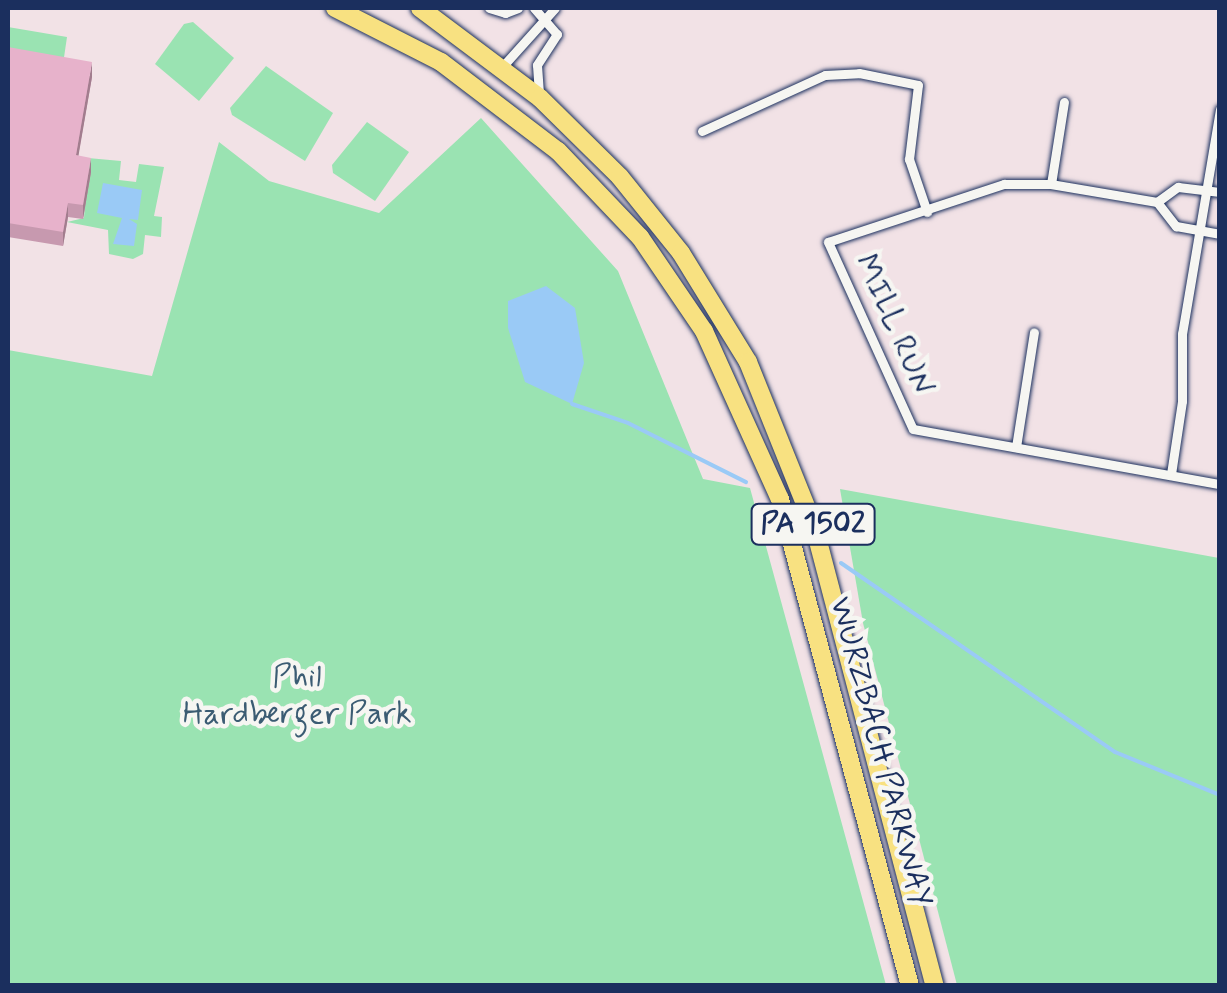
<!DOCTYPE html>
<style>
body{margin:0}
#map{position:relative;width:1227px;height:993px;overflow:hidden;background:#f2e2e6;font-family:Mynerve,sans-serif}
div>[style]{position:absolute}
.green>*{inset:0;background:#9ae3b2}
.water>*{inset:0;background:#9acaf6}
.stream>*{height:4px;margin:-2px;padding:0 2px;transform-origin:2px;border-radius:2px;background:#9acaf6}
.roads{filter:drop-shadow(0 0 2px #1b2f5e) drop-shadow(0 0 2px #1b2f5e)}
.street>*{height:9px;margin:-4.5px;padding:0 4.5px;transform-origin:4.5px;border-radius:4.5px;background:#f6f6f2}
.highway>*{height:18px;margin:-9px;padding:0 9px;transform-origin:9px;border-radius:9px;background:#f8e181}
.wall>*{inset:0;background:#c799af}
.shaded-wall>*{inset:0;background:#a27d8e}
.building>*{inset:0;background:#e7b2cb}
span{translate:-50% -50%;white-space:nowrap;text-align:center;line-height:1.15;-webkit-text-stroke:9px #f6f6f2;paint-order:stroke}
.shield-label span{padding:2px 8px;background:#f6f6f2;border:2px solid;border-radius:8px;-webkit-text-stroke-width:0}
.shield-label{font-size:30px;color:#1b2f5e;font-weight:700}
.street-label{font-size:32px;color:#1b2f5e}
.park-label{font-size:32px;color:#3b5c73}
.frame{position:absolute;inset:0;border:10px solid #1b2f5e;pointer-events:none}
</style>
<div id="map">
<div class="green">
<i style="clip-path:polygon(193px 22px,234px 58px,199px 101px,155px 64px,184px 24px)"></i>
<i style="clip-path:polygon(8px 27px,67px 37px,62px 71px,8px 62px)"></i>
<i style="clip-path:polygon(266px 66px,333px 113px,305px 161px,232px 115px,230px 108px)"></i>
<i style="clip-path:polygon(481px 118px,618px 271px,703px 479px,750px 488px,886px 985px,8px 985px,8px 350px,152px 376px,219px 142px,269px 181px,379px 213px)"></i>
<i style="clip-path:polygon(367px 122px,409px 152px,375px 201px,333px 173px,332px 165px)"></i>
<i style="clip-path:polygon(88px 158px,121px 161px,119px 180px,136px 182px,139px 164px,164px 167px,154px 216px,162px 217px,161px 237px,145px 235px,143px 254px,133px 259px,109px 254px,108px 230px,67px 222px,84px 218px)"></i>
<i style="clip-path:polygon(840px 489px,1219px 558px,1219px 985px,957px 985px,863px 623px)"></i>
</div>
<div class="water">
<i style="clip-path:polygon(103px 183px,142px 190px,138px 220px,129px 219px,137px 224px,134px 246px,113px 244px,122px 218px,97px 213px)"></i>
<i style="clip-path:polygon(546px 286px,575px 308px,584px 363px,572px 404px,525px 382px,508px 328px,508px 301px)"></i>
</div>
<div class="stream">
<i style="left:572px;top:404px;width:59px;rotate:18.7deg"></i>
<i style="left:628px;top:423px;width:132px;rotate:26.6deg"></i>
<i style="left:841px;top:563px;width:333px;rotate:34.6deg"></i>
<i style="left:1115px;top:752px;width:113px;rotate:22.3deg"></i>
<i style="left:8px;top:981px;width:5px;rotate:90deg"></i>
</div>
<div class="roads">
<div class="street">
<i style="left:489px;top:8px;width:17px;rotate:17deg"></i>
<i style="left:505px;top:13px;width:14px;rotate:-21deg"></i>
<i style="left:534px;top:8px;width:35px;rotate:49deg"></i>
<i style="left:557px;top:34px;width:37px;rotate:123deg"></i>
<i style="left:537px;top:65px;width:30px;rotate:86deg"></i>
<i style="left:502px;top:67px;width:79px;rotate:-48.1deg"></i>
<i style="left:702px;top:131px;width:135px;rotate:-24.5deg"></i>
<i style="left:825px;top:75px;width:34px;rotate:-3deg"></i>
<i style="left:859px;top:73px;width:60px;rotate:11.5deg"></i>
<i style="left:918px;top:85px;width:75px;rotate:96.9deg"></i>
<i style="left:909px;top:159px;width:56px;rotate:71.2deg"></i>
<i style="left:1051px;top:184px;width:83px;rotate:-81deg"></i>
<i style="left:1157px;top:202px;width:108px;rotate:-170.4deg"></i>
<i style="left:1051px;top:184px;width:47px;rotate:180deg"></i>
<i style="left:1004px;top:184px;width:185px;rotate:161.8deg"></i>
<i style="left:828px;top:242px;width:205px;rotate:65.6deg"></i>
<i style="left:913px;top:429px;width:312px;rotate:10.2deg"></i>
<i style="left:1157px;top:202px;width:31px;rotate:52deg"></i>
<i style="left:1176px;top:226px;width:45px;rotate:10.3deg"></i>
<i style="left:1157px;top:202px;width:26px;rotate:-36deg"></i>
<i style="left:1178px;top:187px;width:42px;rotate:6.8deg"></i>
<i style="left:1016px;top:447px;width:116px;rotate:-81.1deg"></i>
<i style="left:1171px;top:474px;width:74px;rotate:-81.4deg"></i>
<i style="left:1182px;top:401px;width:67px;rotate:-90deg"></i>
<i style="left:1182px;top:334px;width:228px;rotate:-80.4deg"></i>
</div>
<div class="highway">
<i style="left:335px;top:8px;width:119px;rotate:27deg"></i>
<i style="left:441px;top:62px;width:147px;rotate:37.3deg"></i>
<i style="left:558px;top:151px;width:119px;rotate:46.4deg"></i>
<i style="left:640px;top:237px;width:114px;rotate:55.8deg"></i>
<i style="left:704px;top:331px;width:184px;rotate:65.7deg"></i>
<i style="left:780px;top:499px;width:504px;rotate:75.05deg"></i>
<i style="left:420px;top:8px;width:150px;rotate:36.9deg"></i>
<i style="left:540px;top:98px;width:112px;rotate:44.6deg"></i>
<i style="left:620px;top:177px;width:97px;rotate:51.2deg"></i>
<i style="left:681px;top:253px;width:128px;rotate:58.4deg"></i>
<i style="left:748px;top:362px;width:177px;rotate:68.1deg"></i>
<i style="left:814px;top:526px;width:476px;rotate:75.3deg"></i>
</div>
</div>
<div class="wall">
<i style="clip-path:polygon(8px 47px,92px 77px,78px 156px,91px 172px,83px 219px,68px 217px,63px 246px,8px 237px)"></i>
</div>
<div class="shaded-wall">
<i style="clip-path:polygon(92px 62px,92px 77px,76px 170px,76px 155px)"></i>
<i style="clip-path:polygon(91px 158px,91px 172px,83px 219px,83px 205px)"></i>
<i style="clip-path:polygon(68px 203px,68px 217px,63px 246px,63px 232px)"></i>
</div>
<div class="building">
<i style="clip-path:polygon(8px 47px,92px 62px,76px 155px,91px 158px,83px 205px,68px 203px,63px 232px,8px 223px)"></i>
</div>
<div class="shield-label">
<span style="left:813px;top:524px">PA 1502</span>
</div>
<div class="street-label">
<span style="left:894px;top:325px;rotate:66deg">MILL RUN</span>
<span style="left:880px;top:752px;rotate:75deg">WURZBACH PARKWAY</span>
</div>
<div class="park-label">
<span style="left:297px;top:696px">Phil<br>Hardberger Park</span>
</div>
<div class="frame"></div>
</div>
